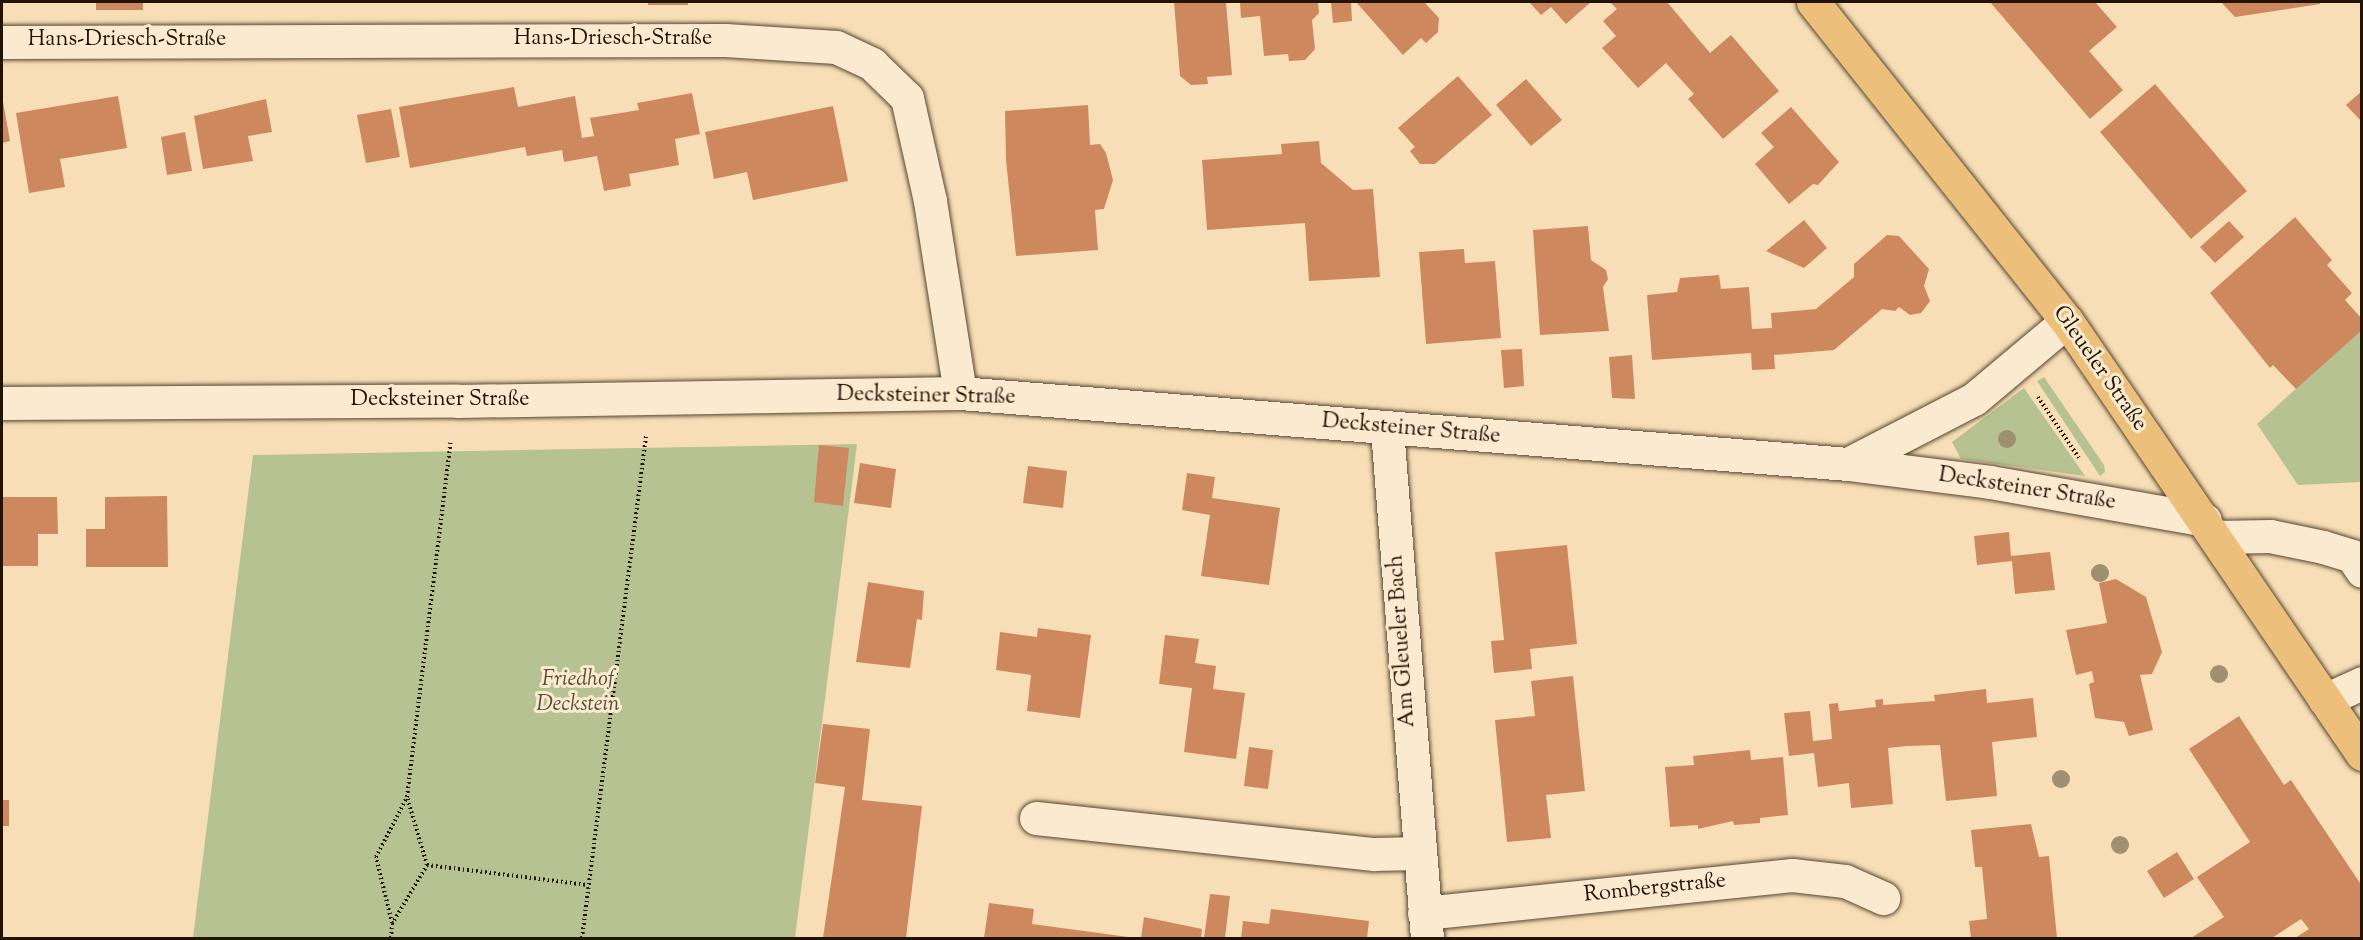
<!DOCTYPE html>
<meta charset="utf-8">
<style>
body{margin:0}
#map{position:relative;width:2363px;height:940px;overflow:hidden;background:#f7deb6;font-family:"Sorts Mill Goudy",serif}
div>[style]{position:absolute}
.green>*{inset:0;background:#b7c292}
.building>*{inset:0;background:#cd895d}
.path>*{height:4px;margin-top:-2px;transform-origin:0;background:repeating-linear-gradient(90deg,#211306 0 1.5px,transparent 0 4.5px)}
.roads{filter:drop-shadow(0 0 2px #564632) drop-shadow(0 0 2px #564632)}
.minor>*{height:33px;margin:-16.5px;padding:0 16.5px;transform-origin:16.5px;border-radius:16.5px;background:#faead0}
.major>*{height:33px;margin:-16.5px;padding:0 16.5px;transform-origin:16.5px;border-radius:16.5px;background:#ecbf7b}
.trees>*{width:18px;height:18px;margin:-9px;border-radius:50%;background:#9e9070}
span{translate:-50% -50%;white-space:nowrap;text-align:center;line-height:1.15;-webkit-text-stroke:6px #faead0;paint-order:stroke}
.street-label{font-size:22px;color:#211306}
.park-label{font-size:22px;color:#565037;font-style:italic}
.frame{position:absolute;inset:0;border:3px solid #211306;pointer-events:none}
</style>
<div id="map">
<div class="green">
<i style="clip-path:polygon(2361px 330px,2361px 482px,2298px 485px,2257px 424px)"></i>
<i style="clip-path:polygon(2044px 377px,2104px 465px,2105px 472px,2100px 476px,2037px 381px)"></i>
<i style="clip-path:polygon(2024px 388px,2085px 476px,1961px 459px,1952px 442px)"></i>
<i style="clip-path:polygon(857px 444px,795px 938px,193px 938px,253px 455px)"></i>
</div>
<div class="building">
<i style="clip-path:polygon(96px 2px,143px 2px,143px 10px,96px 10px)"></i>
<i style="clip-path:polygon(648px 2px,688px 2px,688px 5px,648px 5px)"></i>
<i style="clip-path:polygon(1174px 2px,1226px 2px,1232px 75px,1207px 77px,1208px 84px,1191px 85px,1180px 76px)"></i>
<i style="clip-path:polygon(1240px 2px,1318px 2px,1319px 13px,1312px 20px,1315px 49px,1305px 60px,1289px 61px,1288px 54px,1264px 56px,1260px 16px,1241px 18px)"></i>
<i style="clip-path:polygon(1331px 2px,1351px 2px,1352px 21px,1333px 23px)"></i>
<i style="clip-path:polygon(1356px 2px,1424px 2px,1439px 18px,1438px 32px,1426px 43px,1421px 38px,1403px 55px)"></i>
<i style="clip-path:polygon(1529px 2px,1591px 2px,1566px 24px,1551px 7px,1541px 15px)"></i>
<i style="clip-path:polygon(1610px 2px,1667px 2px,1710px 53px,1731px 35px,1779px 91px,1723px 139px,1688px 99px,1694px 94px,1666px 63px,1638px 88px,1602px 48px,1616px 36px,1603px 21px,1617px 9px)"></i>
<i style="clip-path:polygon(1990px 2px,2095px 2px,2117px 27px,2089px 51px,2123px 90px,2090px 119px)"></i>
<i style="clip-path:polygon(2221px 2px,2320px 2px,2320px 4px,2235px 17px)"></i>
<i style="clip-path:polygon(1458px 76px,1492px 115px,1435px 164px,1420px 164px,1410px 151px,1415px 147px,1398px 128px)"></i>
<i style="clip-path:polygon(1526px 79px,1562px 120px,1531px 146px,1496px 105px)"></i>
<i style="clip-path:polygon(2155px 84px,2247px 191px,2191px 239px,2100px 132px)"></i>
<i style="clip-path:polygon(514px 87px,518px 107px,575px 96px,582px 138px,594px 136px,590px 118px,639px 110px,637px 103px,692px 93px,700px 134px,675px 139px,679px 165px,629px 174px,631px 186px,604px 191px,597px 156px,564px 162px,562px 150px,527px 156px,525px 147px,410px 168px,399px 107px)"></i>
<i style="clip-path:polygon(2362px 91px,2362px 122px,2346px 105px)"></i>
<i style="clip-path:polygon(2px 96px,10px 141px,2px 143px)"></i>
<i style="clip-path:polygon(118px 96px,127px 148px,60px 159px,65px 187px,29px 193px,16px 113px)"></i>
<i style="clip-path:polygon(266px 99px,272px 132px,248px 136px,253px 161px,203px 169px,194px 116px)"></i>
<i style="clip-path:polygon(1088px 105px,1090px 145px,1100px 144px,1106px 153px,1113px 180px,1104px 209px,1095px 210px,1098px 250px,1016px 256px,1006px 160px,1005px 111px)"></i>
<i style="clip-path:polygon(833px 106px,848px 181px,753px 200px,747px 172px,714px 179px,705px 132px)"></i>
<i style="clip-path:polygon(1791px 107px,1839px 162px,1818px 185px,1813px 184px,1789px 204px,1755px 164px,1774px 147px,1761px 133px)"></i>
<i style="clip-path:polygon(391px 109px,400px 157px,366px 163px,357px 115px)"></i>
<i style="clip-path:polygon(185px 132px,192px 171px,167px 175px,161px 137px)"></i>
<i style="clip-path:polygon(1319px 141px,1321px 163px,1353px 190px,1373px 189px,1380px 277px,1309px 281px,1305px 223px,1207px 230px,1202px 160px,1282px 154px,1281px 144px)"></i>
<i style="clip-path:polygon(2295px 217px,2332px 260px,2327px 265px,2352px 293px,2345px 300px,2362px 319px,2362px 330px,2296px 389px,2273px 365px,2270px 368px,2210px 293px)"></i>
<i style="clip-path:polygon(1804px 220px,1827px 248px,1804px 268px,1766px 251px)"></i>
<i style="clip-path:polygon(2229px 221px,2244px 237px,2215px 263px,2200px 247px)"></i>
<i style="clip-path:polygon(1588px 226px,1591px 260px,1606px 270px,1608px 279px,1603px 287px,1609px 331px,1540px 335px,1533px 230px)"></i>
<i style="clip-path:polygon(1887px 235px,1899px 236px,1929px 269px,1924px 286px,1930px 301px,1921px 313px,1910px 315px,1899px 307px,1895px 311px,1882px 309px,1834px 350px,1774px 355px,1775px 369px,1752px 370px,1751px 353px,1652px 360px,1647px 295px,1677px 292px,1680px 278px,1719px 275px,1721px 289px,1749px 287px,1752px 329px,1772px 328px,1771px 313px,1816px 309px,1854px 277px,1854px 264px)"></i>
<i style="clip-path:polygon(1464px 249px,1465px 263px,1495px 261px,1501px 338px,1426px 344px,1419px 252px)"></i>
<i style="clip-path:polygon(1522px 349px,1524px 386px,1504px 388px,1501px 350px)"></i>
<i style="clip-path:polygon(1632px 355px,1635px 399px,1612px 398px,1609px 357px)"></i>
<i style="clip-path:polygon(819px 445px,849px 448px,843px 506px,814px 502px)"></i>
<i style="clip-path:polygon(860px 463px,896px 469px,891px 508px,854px 503px)"></i>
<i style="clip-path:polygon(1028px 466px,1067px 471px,1063px 508px,1023px 503px)"></i>
<i style="clip-path:polygon(1187px 473px,1215px 477px,1212px 498px,1280px 508px,1269px 585px,1201px 576px,1210px 515px,1182px 510px)"></i>
<i style="clip-path:polygon(167px 496px,168px 567px,86px 567px,86px 529px,105px 529px,105px 497px)"></i>
<i style="clip-path:polygon(2px 497px,57px 497px,58px 534px,38px 534px,38px 566px,2px 566px)"></i>
<i style="clip-path:polygon(2009px 532px,2011px 556px,2050px 552px,2055px 590px,2015px 594px,2012px 561px,1977px 565px,1974px 536px)"></i>
<i style="clip-path:polygon(1567px 545px,1577px 644px,1530px 649px,1532px 669px,1494px 673px,1491px 641px,1504px 640px,1495px 552px)"></i>
<i style="clip-path:polygon(2116px 579px,2146px 597px,2162px 652px,2152px 674px,2140px 675px,2153px 730px,2129px 736px,2124px 722px,2095px 718px,2089px 684px,2094px 682px,2092px 671px,2076px 675px,2066px 630px,2107px 623px,2099px 583px)"></i>
<i style="clip-path:polygon(868px 582px,924px 591px,922px 620px,917px 619px,910px 668px,856px 662px)"></i>
<i style="clip-path:polygon(1038px 628px,1091px 635px,1080px 718px,1027px 711px,1031px 675px,996px 670px,1000px 632px,1037px 637px)"></i>
<i style="clip-path:polygon(1165px 635px,1199px 639px,1195px 663px,1216px 666px,1213px 689px,1245px 693px,1236px 759px,1184px 752px,1192px 688px,1159px 684px)"></i>
<i style="clip-path:polygon(1573px 676px,1585px 791px,1546px 795px,1551px 838px,1507px 842px,1495px 720px,1535px 716px,1531px 681px)"></i>
<i style="clip-path:polygon(1986px 689px,1987px 703px,2033px 698px,2037px 737px,1992px 742px,1997px 796px,1946px 801px,1940px 745px,1907px 746px,1888px 748px,1893px 804px,1851px 808px,1849px 783px,1818px 787px,1814px 753px,1789px 756px,1784px 713px,1810px 711px,1813px 741px,1832px 739px,1829px 704px,1838px 703px,1839px 711px,1876px 707px,1875px 700px,1883px 699px,1883px 705px,1935px 701px,1934px 695px)"></i>
<i style="clip-path:polygon(2239px 716px,2284px 785px,2291px 780px,2362px 886px,2362px 938px,2295px 938px,2309px 929px,2301px 919px,2272px 938px,2191px 938px,2224px 917px,2197px 877px,2250px 842px,2189px 749px)"></i>
<i style="clip-path:polygon(823px 724px,870px 729px,862px 800px,922px 806px,906px 938px,823px 938px,845px 787px,815px 783px)"></i>
<i style="clip-path:polygon(1249px 747px,1273px 750px,1268px 789px,1244px 786px)"></i>
<i style="clip-path:polygon(1750px 750px,1751px 760px,1783px 757px,1788px 815px,1760px 818px,1760px 823px,1734px 825px,1733px 821px,1698px 829px,1698px 825px,1670px 827px,1665px 767px,1694px 765px,1693px 756px)"></i>
<i style="clip-path:polygon(2px 800px,9px 800px,9px 826px,2px 826px)"></i>
<i style="clip-path:polygon(2031px 824px,2039px 857px,2049px 856px,2057px 938px,1971px 938px,1969px 921px,1987px 919px,1982px 867px,1975px 867px,1971px 830px)"></i>
<i style="clip-path:polygon(2177px 852px,2194px 879px,2164px 898px,2147px 871px)"></i>
<i style="clip-path:polygon(1210px 894px,1230px 896px,1225px 938px,1204px 938px)"></i>
<i style="clip-path:polygon(989px 903px,1034px 909px,1032px 924px,1136px 938px,984px 938px)"></i>
<i style="clip-path:polygon(1271px 909px,1369px 921px,1367px 938px,1241px 938px,1243px 921px,1269px 924px)"></i>
<i style="clip-path:polygon(1144px 917px,1202px 929px,1201px 938px,1141px 938px)"></i>
</div>
<div class="path">
<i style="left:2038px;top:397px;width:73px;rotate:56.1deg"></i>
<i style="left:427px;top:865px;width:162px;rotate:7.1deg"></i>
<i style="left:392px;top:923px;width:68px;rotate:-103.6deg"></i>
<i style="left:376px;top:857px;width:68px;rotate:-62.7deg"></i>
<i style="left:391px;top:938px;width:14px;rotate:-86deg"></i>
<i style="left:392px;top:924px;width:69px;rotate:-59.3deg"></i>
<i style="left:427px;top:865px;width:71px;rotate:-106.4deg"></i>
<i style="left:407px;top:797px;width:359px;rotate:-83deg"></i>
<i style="left:582px;top:938px;width:506px;rotate:-82.73deg"></i>
</div>
<div class="roads">
<div class="minor">
<i style="left:2px;top:42px;width:723px;rotate:-0.16deg"></i>
<i style="left:725px;top:40px;width:111px;rotate:3.6deg"></i>
<i style="left:836px;top:47px;width:40px;rotate:25deg"></i>
<i style="left:872px;top:64px;width:49px;rotate:44.2deg"></i>
<i style="left:907px;top:98px;width:106px;rotate:77.4deg"></i>
<i style="left:930px;top:201px;width:194px;rotate:81.1deg"></i>
<i style="left:2px;top:403px;width:455px;rotate:-0.3deg"></i>
<i style="left:457px;top:401px;width:503px;rotate:-0.91deg"></i>
<i style="left:960px;top:393px;width:891px;rotate:4.57deg"></i>
<i style="left:1848px;top:464px;width:143px;rotate:7.2deg"></i>
<i style="left:1990px;top:482px;width:218px;rotate:10deg"></i>
<i style="left:1387px;top:429px;width:511px;rotate:85.51deg"></i>
<i style="left:1848px;top:464px;width:142px;rotate:-27.3deg"></i>
<i style="left:1974px;top:399px;width:121px;rotate:-40deg"></i>
<i style="left:2216px;top:537px;width:54px;rotate:-1.1deg"></i>
<i style="left:2270px;top:536px;width:54px;rotate:11.7deg"></i>
<i style="left:2323px;top:547px;width:30px;rotate:17deg"></i>
<i style="left:2352px;top:556px;width:18px;rotate:56deg"></i>
<i style="left:2325px;top:700px;width:41px;rotate:-24.7deg"></i>
<i style="left:1036px;top:818px;width:340px;rotate:6.1deg"></i>
<i style="left:1374px;top:854px;width:45px;rotate:-1.3deg"></i>
<i style="left:1424px;top:913px;width:370px;rotate:-5.9deg"></i>
<i style="left:1792px;top:875px;width:53px;rotate:6.5deg"></i>
<i style="left:1845px;top:881px;width:42px;rotate:24.1deg"></i>
</div>
<div class="major">
<i style="left:1813px;top:2px;width:408px;rotate:51.5deg"></i>
<i style="left:2067px;top:321px;width:524px;rotate:55.73deg"></i>
</div>
</div>
<div class="trees">
<i style="left:2007px;top:439px"></i>
<i style="left:2100px;top:573px"></i>
<i style="left:2219px;top:674px"></i>
<i style="left:2061px;top:779px"></i>
<i style="left:2120px;top:845px"></i>
</div>
<div class="street-label">
<span style="left:613px;top:40px">Hans-Driesch-Straße</span>
<span style="left:127px;top:41px">Hans-Driesch-Straße</span>
<span style="left:2099px;top:369px;rotate:55deg">Gleueler Straße</span>
<span style="left:926px;top:397px;rotate:1deg">Decksteiner Straße</span>
<span style="left:440px;top:401px">Decksteiner Straße</span>
<span style="left:1411px;top:430px;rotate:5deg">Decksteiner Straße</span>
<span style="left:2027px;top:490px;rotate:9deg">Decksteiner Straße</span>
<span style="left:1403px;top:641px;rotate:-94deg">Am Gleueler Bach</span>
<span style="left:1655px;top:889px;rotate:-6deg">Rombergstraße</span>
</div>
<div class="park-label">
<span style="left:578px;top:693px">Friedhof<br>Deckstein</span>
</div>
<div class="frame"></div>
</div>
